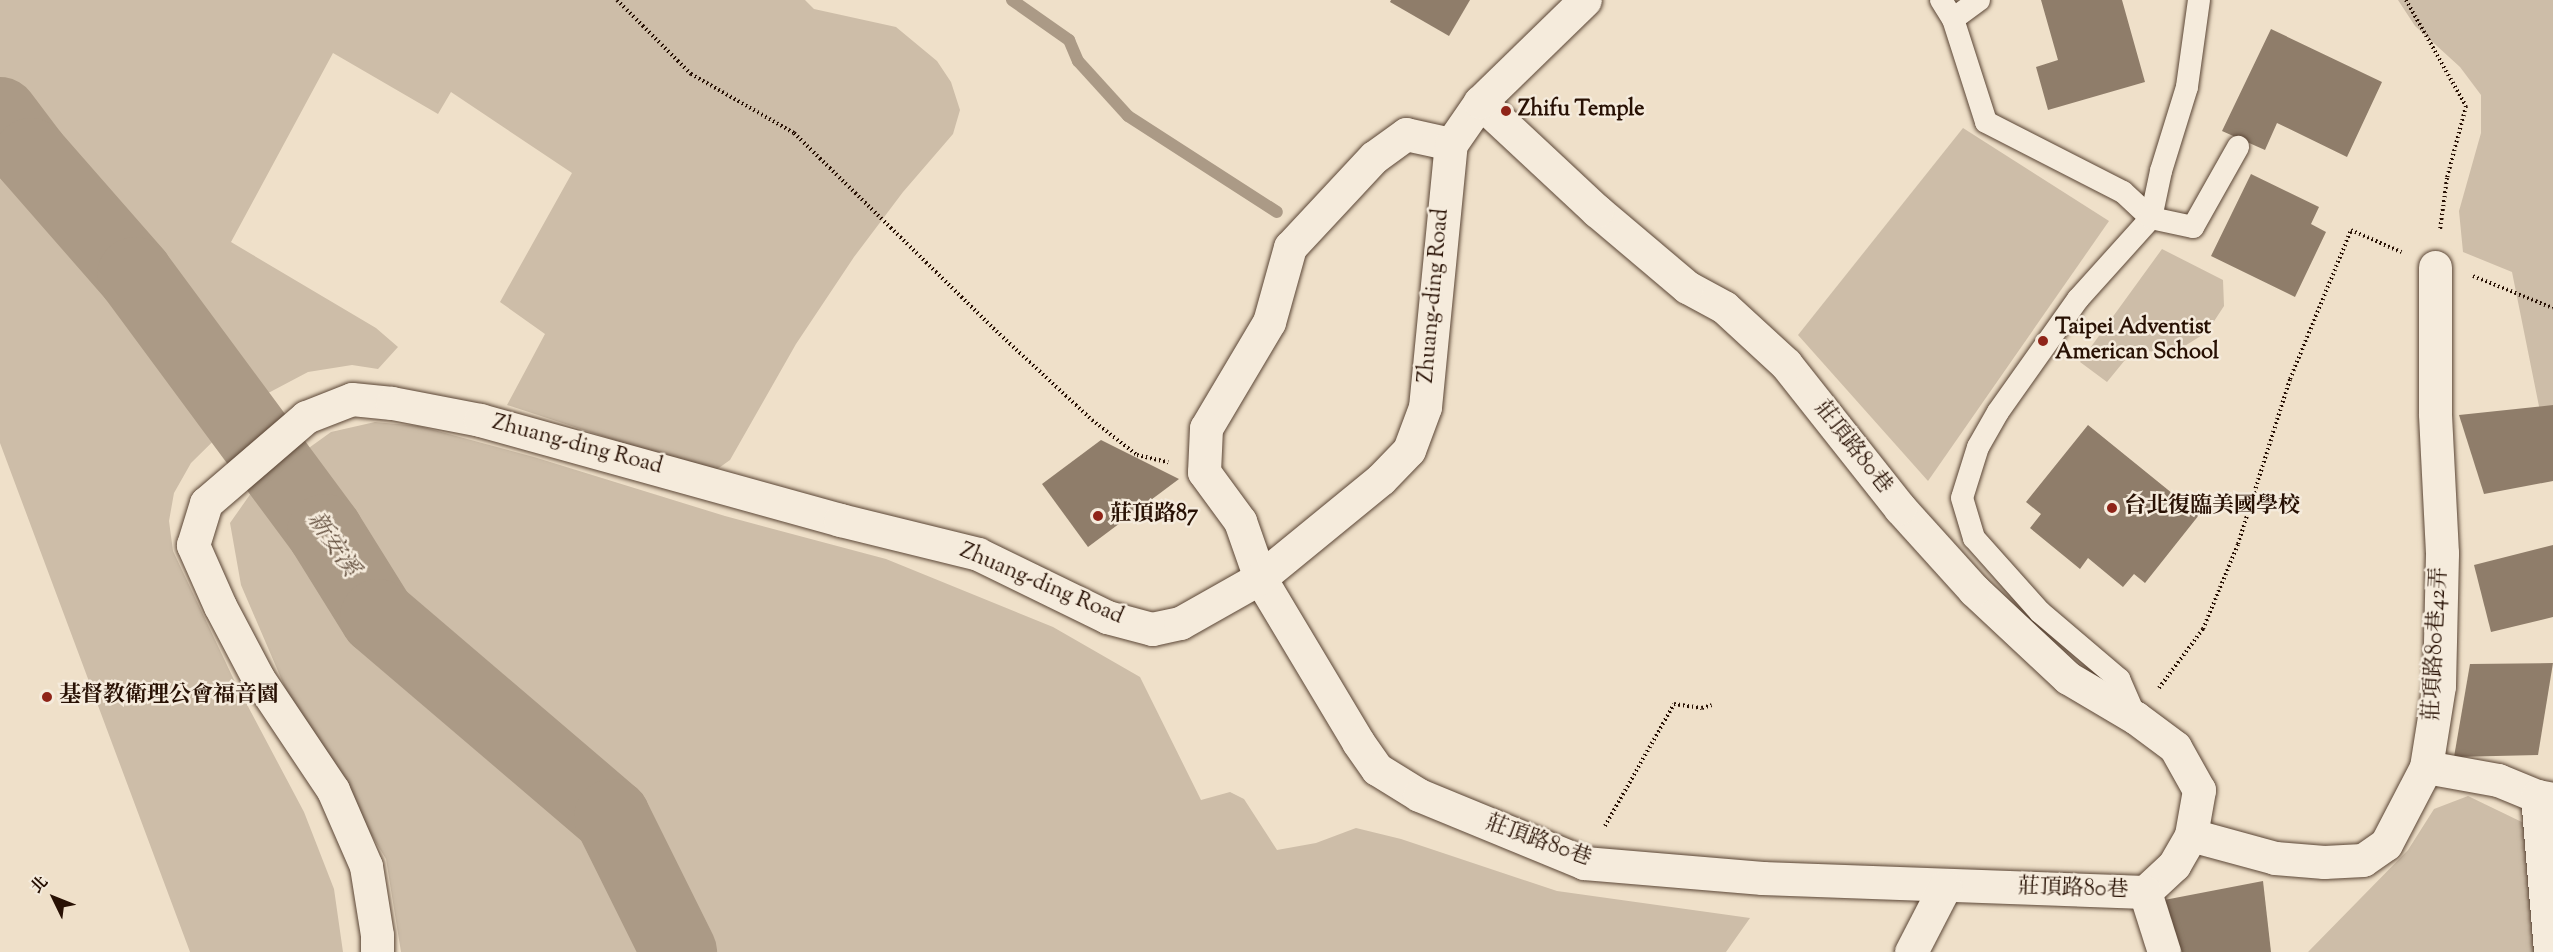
<!DOCTYPE html>
<meta charset="utf-8">
<style>
body{margin:0}
#map{position:relative;width:2553px;height:952px;overflow:hidden;background:#efe0c9;font-family:"Sorts Mill Goudy","Noto Serif TC",serif}
div>[style]{position:absolute}
.green>*{inset:0;background:#cdbda8}
.stream>*{height:12px;margin:-6px;padding:0 6px;transform-origin:6px;border-radius:6px;background:#ab9a86}
.river>*{height:76px;margin:-38px;padding:0 38px;transform-origin:38px;border-radius:38px;background:#ab9a86}
.building>*{inset:0;background:#8f7d6a}
.path>*{height:4px;margin-top:-2px;transform-origin:0;background:repeating-linear-gradient(90deg,#281104 0 1.5px,transparent 0 4.5px)}
.roads{filter:drop-shadow(0 0 2px #5a4535) drop-shadow(0 0 2px #5a4535)}
.service>*{height:22px;margin:-11px;padding:0 11px;transform-origin:11px;border-radius:11px;background:#f5ebdc}
.minor>*{height:33px;margin:-16.5px;padding:0 16.5px;transform-origin:16.5px;border-radius:16.5px;background:#f5ebdc}
.dots>*{width:16px;height:16px;translate:-50% -50%;box-sizing:border-box;border:3px solid #f5ebdc;border-radius:50%}
span{translate:-50% -50%;white-space:nowrap;text-align:center;line-height:1.15;-webkit-text-stroke:5px #f5ebdc;paint-order:stroke}
.poi-label{font-size:22px;color:#281104;font-weight:700}
.left{translate:0 -50%;text-align:left}
.street-label{font-size:22px;color:#281104}
.water-label{font-size:24px;color:#634f3e;font-style:italic}
.north{position:absolute;left:24px;top:868px;width:60px;height:60px;-webkit-text-stroke:4px #f5ebdc;paint-order:stroke;rotate:313deg;font-size:16px;font-weight:700;line-height:24px;text-align:center;color:#281104}
.north::after{content:'';display:block;margin:auto;width:21px;height:27px;background:#281104;clip-path:polygon(50% 0,100% 100%,50% 72%,0 100%)}
</style>
<div id="map">
<div class="green">
<i style="clip-path:polygon(0 0,805px 0,814px 9px,896px 27px,937px 61px,951px 82px,960px 110px,953px 134px,903px 192px,854px 257px,796px 344px,730px 460px,716px 470px,642px 449px,507px 405px,545px 334px,500px 302px,572px 173px,451px 92px,438px 114px,333px 53px,231px 242px,376px 328px,398px 347px,378px 369px,352px 365px,308px 372px,255px 400px,191px 463px,174px 493px,169px 521px,173px 551px,235px 682px,304px 812px,334px 889px,343px 952px,190px 952px,0 443px)"></i>
<i style="clip-path:polygon(2398px 0,2553px 0,2553px 476px,2512px 272px,2463px 252px,2459px 211px,2481px 133px,2481px 95px,2460px 67px,2415px 26px)"></i>
<i style="clip-path:polygon(1963px 128px,2109px 221px,1928px 481px,1798px 335px)"></i>
<i style="clip-path:polygon(2162px 249px,2223px 280px,2224px 306px,2207px 332px,2180px 349px,2155px 352px,2134px 349px,2107px 382px,2080px 362px)"></i>
<i style="clip-path:polygon(375px 422px,419px 426px,534px 457px,725px 516px,886px 559px,1053px 627px,1140px 677px,1201px 800px,1230px 792px,1244px 799px,1277px 850px,1316px 843px,1356px 828px,1401px 839px,1557px 891px,1750px 918px,1726px 952px,401px 952px,386px 859px,293px 706px,241px 585px,230px 523px,256px 486px,331px 432px)"></i>
<i style="clip-path:polygon(2468px 796px,2553px 837px,2553px 952px,2308px 952px,2408px 850px,2434px 809px)"></i>
</div>
<div class="stream">
<i style="left:1012px;top:0;width:70px;rotate:35.1deg"></i>
<i style="left:1069px;top:40px;width:23px;rotate:67deg"></i>
<i style="left:1078px;top:61px;width:74px;rotate:47.7deg"></i>
<i style="left:1128px;top:116px;width:177px;rotate:32.8deg"></i>
</div>
<div class="river">
<i style="left:0;top:115px;width:51px;rotate:52.9deg"></i>
<i style="left:31px;top:156px;width:158px;rotate:48.8deg"></i>
<i style="left:135px;top:275px;width:320px;rotate:53.5deg"></i>
<i style="left:325px;top:532px;width:100px;rotate:58.1deg"></i>
<i style="left:378px;top:617px;width:308px;rotate:40.5deg"></i>
<i style="left:612px;top:817px;width:151px;rotate:63.6deg"></i>
</div>
<div class="building">
<i style="clip-path:polygon(1391px 0,1470px 0,1449px 36px,1390px 2px)"></i>
<i style="clip-path:polygon(2041px 0,2122px 0,2145px 82px,2048px 110px,2036px 67px,2058px 60px)"></i>
<i style="clip-path:polygon(2271px 29px,2382px 82px,2347px 157px,2277px 123px,2265px 150px,2222px 131px)"></i>
<i style="clip-path:polygon(2251px 174px,2319px 207px,2311px 224px,2326px 232px,2295px 297px,2211px 256px)"></i>
<i style="clip-path:polygon(2553px 405px,2553px 481px,2484px 494px,2459px 415px)"></i>
<i style="clip-path:polygon(2088px 425px,2199px 515px,2145px 583px,2134px 574px,2123px 587px,2088px 558px,2080px 569px,2030px 528px,2041px 514px,2026px 502px)"></i>
<i style="clip-path:polygon(1101px 440px,1179px 479px,1088px 547px,1042px 484px)"></i>
<i style="clip-path:polygon(2553px 545px,2553px 617px,2491px 632px,2474px 565px)"></i>
<i style="clip-path:polygon(2553px 663px,2538px 755px,2454px 757px,2470px 664px)"></i>
<i style="clip-path:polygon(2263px 881px,2271px 952px,2174px 952px,2159px 901px)"></i>
</div>
<div class="path">
<i style="left:617px;top:0;width:105px;rotate:45deg"></i>
<i style="left:691px;top:74px;width:119px;rotate:29.8deg"></i>
<i style="left:794px;top:133px;width:279px;rotate:44.4deg"></i>
<i style="left:993px;top:328px;width:135px;rotate:42.9deg"></i>
<i style="left:1092px;top:420px;width:57px;rotate:37.9deg"></i>
<i style="left:1137px;top:455px;width:32px;rotate:13deg"></i>
<i style="left:2406px;top:0;width:122px;rotate:60.5deg"></i>
<i style="left:2466px;top:106px;width:74px;rotate:104.8deg"></i>
<i style="left:2447px;top:178px;width:52px;rotate:97.7deg"></i>
<i style="left:2473px;top:276px;width:86px;rotate:21.8deg"></i>
<i style="left:2159px;top:688px;width:74px;rotate:-53.3deg"></i>
<i style="left:2203px;top:629px;width:92px;rotate:-67.6deg"></i>
<i style="left:2238px;top:544px;width:173px;rotate:-72.5deg"></i>
<i style="left:2290px;top:379px;width:161px;rotate:-67.7deg"></i>
<i style="left:2351px;top:230px;width:55px;rotate:23.7deg"></i>
<i style="left:1605px;top:826px;width:140px;rotate:-60.5deg"></i>
<i style="left:1674px;top:704px;width:28px;rotate:8deg"></i>
<i style="left:1702px;top:708px;width:10px;rotate:-17deg"></i>
</div>
<div class="roads">
<div class="service">
<i style="left:1941px;top:0;width:22px;rotate:58deg"></i>
<i style="left:1953px;top:19px;width:108px;rotate:72.2deg"></i>
<i style="left:1986px;top:122px;width:154px;rotate:27.1deg"></i>
<i style="left:2123px;top:192px;width:38px;rotate:43deg"></i>
<i style="left:2151px;top:218px;width:109px;rotate:132deg"></i>
<i style="left:2078px;top:299px;width:138px;rotate:125.3deg"></i>
<i style="left:1998px;top:412px;width:40px;rotate:119.7deg"></i>
<i style="left:1978px;top:447px;width:53px;rotate:107.4deg"></i>
<i style="left:1962px;top:498px;width:42px;rotate:73.3deg"></i>
<i style="left:1974px;top:538px;width:99px;rotate:48.3deg"></i>
<i style="left:2040px;top:612px;width:104px;rotate:40.3deg"></i>
<i style="left:2119px;top:679px;width:43px;rotate:66.4deg"></i>
<i style="left:2199px;top:0;width:88px;rotate:97.9deg"></i>
<i style="left:2187px;top:87px;width:88px;rotate:107.2deg"></i>
<i style="left:2161px;top:171px;width:48px;rotate:102deg"></i>
<i style="left:2151px;top:218px;width:43px;rotate:12.1deg"></i>
<i style="left:2193px;top:227px;width:92px;rotate:-60.6deg"></i>
<i style="left:1953px;top:19px;width:32px;rotate:-36deg"></i>
</div>
<div class="minor">
<i style="left:1451px;top:144px;width:46px;rotate:-167.5deg"></i>
<i style="left:1406px;top:134px;width:39px;rotate:144deg"></i>
<i style="left:1374px;top:157px;width:123px;rotate:133deg"></i>
<i style="left:1290px;top:247px;width:78px;rotate:105.6deg"></i>
<i style="left:1269px;top:322px;width:123px;rotate:120.7deg"></i>
<i style="left:1206px;top:428px;width:44px;rotate:92.6deg"></i>
<i style="left:1204px;top:472px;width:61px;rotate:53.7deg"></i>
<i style="left:1240px;top:521px;width:60px;rotate:70.7deg"></i>
<i style="left:1260px;top:578px;width:191px;rotate:59.1deg"></i>
<i style="left:1358px;top:742px;width:33px;rotate:55deg"></i>
<i style="left:1377px;top:769px;width:49px;rotate:31.8deg"></i>
<i style="left:1419px;top:795px;width:178px;rotate:22.4deg"></i>
<i style="left:1584px;top:863px;width:179px;rotate:4.8deg"></i>
<i style="left:1762px;top:878px;width:383px;rotate:2.1deg"></i>
<i style="left:2145px;top:892px;width:40px;rotate:-43deg"></i>
<i style="left:2174px;top:865px;width:34px;rotate:-60deg"></i>
<i style="left:2191px;top:835px;width:46px;rotate:-79.9deg"></i>
<i style="left:2199px;top:790px;width:49px;rotate:-119.2deg"></i>
<i style="left:2175px;top:747px;width:49px;rotate:-143.4deg"></i>
<i style="left:2136px;top:718px;width:79px;rotate:-149.5deg"></i>
<i style="left:2068px;top:678px;width:129px;rotate:-136.9deg"></i>
<i style="left:1974px;top:590px;width:110px;rotate:-132.1deg"></i>
<i style="left:1900px;top:508px;width:184px;rotate:-128.4deg"></i>
<i style="left:1786px;top:364px;width:84px;rotate:-137.4deg"></i>
<i style="left:1724px;top:307px;width:42px;rotate:-151.6deg"></i>
<i style="left:1687px;top:287px;width:118px;rotate:-139.8deg"></i>
<i style="left:1597px;top:211px;width:160px;rotate:-137deg"></i>
<i style="left:2426px;top:767px;width:73px;rotate:10.2deg"></i>
<i style="left:2498px;top:780px;width:42px;rotate:22.3deg"></i>
<i style="left:2537px;top:796px;width:16px;rotate:11deg"></i>
<i style="left:2537px;top:796px;width:155px;rotate:85.2deg"></i>
<i style="left:2191px;top:835px;width:87px;rotate:15.3deg"></i>
<i style="left:2275px;top:858px;width:49px;rotate:4.7deg"></i>
<i style="left:2324px;top:862px;width:39px;rotate:-3deg"></i>
<i style="left:2363px;top:860px;width:28px;rotate:-35deg"></i>
<i style="left:2386px;top:844px;width:87px;rotate:-62.5deg"></i>
<i style="left:2426px;top:767px;width:82px;rotate:-80.9deg"></i>
<i style="left:2439px;top:686px;width:133px;rotate:-88.7deg"></i>
<i style="left:2442px;top:553px;width:140px;rotate:-92.9deg"></i>
<i style="left:2435px;top:413px;width:146px;rotate:-90deg"></i>
<i style="left:2145px;top:892px;width:63px;rotate:72.4deg"></i>
<i style="left:377px;top:952px;width:17px;rotate:-90deg"></i>
<i style="left:377px;top:935px;width:70px;rotate:-99.1deg"></i>
<i style="left:366px;top:866px;width:83px;rotate:-113.5deg"></i>
<i style="left:333px;top:790px;width:135px;rotate:-123.8deg"></i>
<i style="left:258px;top:678px;width:81px;rotate:-117.8deg"></i>
<i style="left:220px;top:606px;width:67px;rotate:-113.9deg"></i>
<i style="left:193px;top:545px;width:44px;rotate:-72.8deg"></i>
<i style="left:206px;top:503px;width:132px;rotate:-40.7deg"></i>
<i style="left:306px;top:417px;width:49px;rotate:-21.4deg"></i>
<i style="left:352px;top:399px;width:40px;rotate:5.7deg"></i>
<i style="left:392px;top:403px;width:90px;rotate:10.9deg"></i>
<i style="left:480px;top:420px;width:374px;rotate:15.5deg"></i>
<i style="left:840px;top:520px;width:142px;rotate:13.8deg"></i>
<i style="left:978px;top:554px;width:144px;rotate:26deg"></i>
<i style="left:1107px;top:617px;width:47px;rotate:14.9deg"></i>
<i style="left:1152px;top:629px;width:29px;rotate:-12deg"></i>
<i style="left:1180px;top:623px;width:92px;rotate:-29.4deg"></i>
<i style="left:1260px;top:578px;width:156px;rotate:-39.3deg"></i>
<i style="left:1381px;top:479px;width:40px;rotate:-46deg"></i>
<i style="left:1409px;top:450px;width:46px;rotate:-69.6deg"></i>
<i style="left:1425px;top:407px;width:264px;rotate:-84.4deg"></i>
<i style="left:1451px;top:144px;width:51px;rotate:-55.4deg"></i>
<i style="left:1480px;top:102px;width:146px;rotate:-44.2deg"></i>
<i style="left:1911px;top:952px;width:74px;rotate:-62.7deg"></i>
</div>
</div>
<div class="dots">
<i style="left:1506px;top:111px;background:#8f2418"></i>
<i style="left:2043px;top:341px;background:#8f2418"></i>
<i style="left:2112px;top:508px;background:#8f2418"></i>
<i style="left:1098px;top:516px;background:#8f2418"></i>
<i style="left:47px;top:697px;background:#8f2418"></i>
</div>
<div class="poi-label">
<span class="left" style="left:1518px;top:111px">Zhifu Temple</span>
<span class="left" style="left:2055px;top:341px">Taipei Adventist<br>American School</span>
<span class="left" style="left:2124px;top:508px">台北復臨美國學校</span>
<span class="left" style="left:1110px;top:516px">莊頂路87</span>
<span class="left" style="left:59px;top:697px">基督教衛理公會福音園</span>
</div>
<div class="street-label">
<span style="left:1435px;top:296px;rotate:-85deg">Zhuang-ding Road</span>
<span style="left:577px;top:446px;rotate:15deg">Zhuang-ding Road</span>
<span style="left:1852px;top:448px;rotate:52deg">莊頂路80巷</span>
<span style="left:1041px;top:585px;rotate:23deg">Zhuang-ding Road</span>
<span style="left:2437px;top:644px;rotate:-87deg">莊項路80巷42弄</span>
<span style="left:1538px;top:842px;rotate:20deg">莊頂路80巷</span>
<span style="left:2073px;top:890px;rotate:2deg">莊頂路80巷</span>
</div>
<div class="water-label">
<span style="left:332px;top:545px;rotate:56deg">新安溪</span>
</div>
<div class="north">北</div>
</div>
